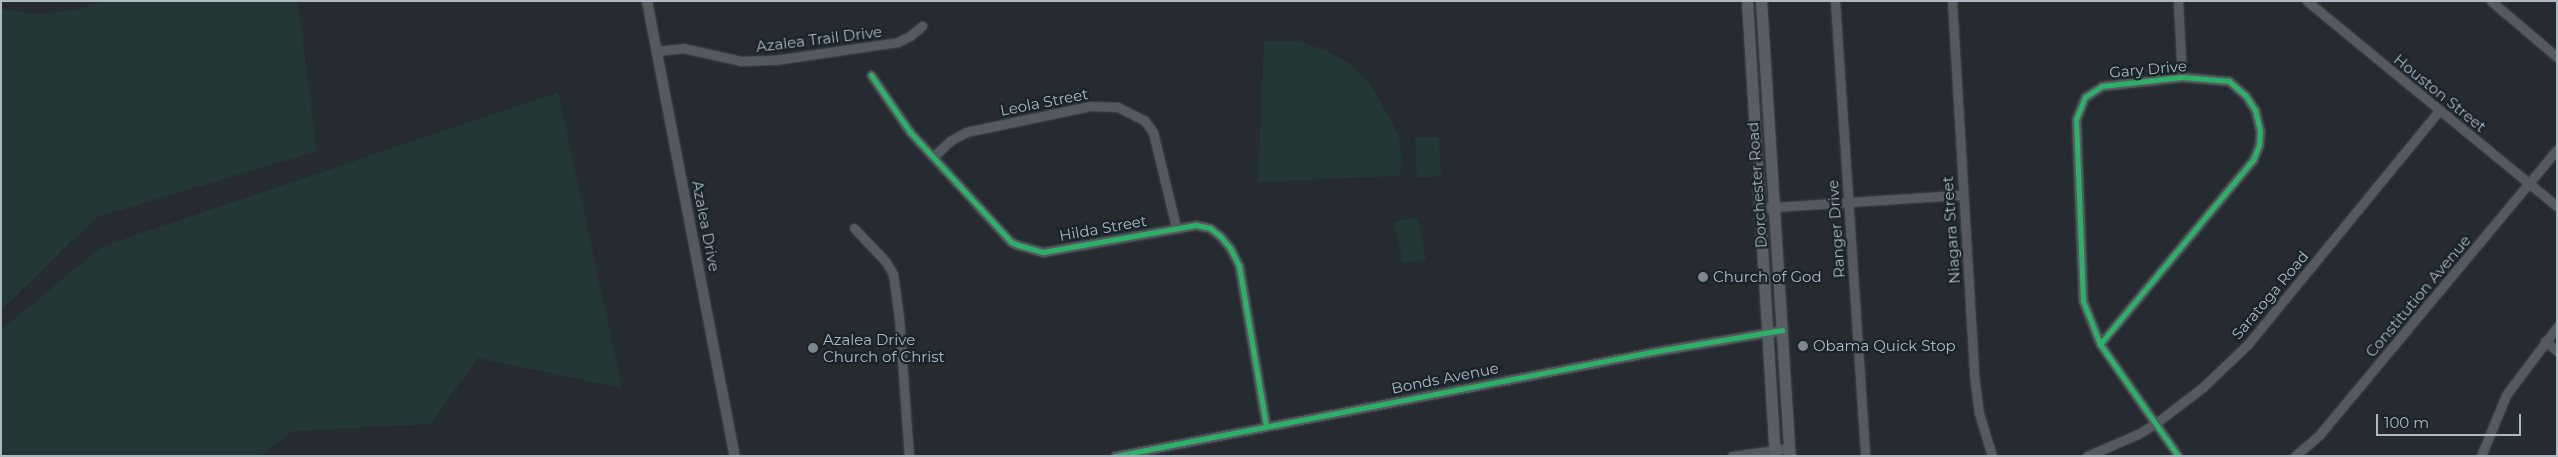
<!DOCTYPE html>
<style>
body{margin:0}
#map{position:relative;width:2558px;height:457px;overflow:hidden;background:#252b31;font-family:Montserrat,sans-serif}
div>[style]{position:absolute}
.green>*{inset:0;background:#233737}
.roads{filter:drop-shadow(0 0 1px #42474c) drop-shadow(0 0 1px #42474c)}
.minor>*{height:9px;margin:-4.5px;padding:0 4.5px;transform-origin:4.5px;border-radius:4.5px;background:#545a5f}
.tertiary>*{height:10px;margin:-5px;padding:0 5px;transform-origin:5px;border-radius:5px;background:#545a5f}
.secondary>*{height:11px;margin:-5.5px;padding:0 5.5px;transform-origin:5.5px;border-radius:5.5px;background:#585e64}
.cycleway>*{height:5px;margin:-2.5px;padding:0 2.5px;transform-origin:2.5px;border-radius:2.5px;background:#2db169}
.dots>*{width:14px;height:14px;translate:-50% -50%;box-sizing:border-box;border:2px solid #19232b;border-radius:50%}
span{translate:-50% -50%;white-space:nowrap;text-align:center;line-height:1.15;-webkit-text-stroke:4.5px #19232b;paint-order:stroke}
.street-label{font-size:15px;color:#adb9c3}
.poi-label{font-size:15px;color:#adb9c3}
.left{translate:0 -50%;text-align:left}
.frame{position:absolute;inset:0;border:2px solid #adb9c3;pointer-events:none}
.scale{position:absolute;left:2376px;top:414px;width:145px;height:22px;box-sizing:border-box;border:2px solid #adb9c3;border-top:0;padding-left:6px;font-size:15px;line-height:18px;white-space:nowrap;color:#adb9c3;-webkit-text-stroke:4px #19232b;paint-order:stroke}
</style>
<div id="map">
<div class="green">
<i style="clip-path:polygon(103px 1px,298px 1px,317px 151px,97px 217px,1px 310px,1px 9px,36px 14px,77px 10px)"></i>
<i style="clip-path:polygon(1264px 41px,1298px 41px,1327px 51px,1350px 64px,1370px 83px,1397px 132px,1402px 158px,1399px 176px,1258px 182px)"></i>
<i style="clip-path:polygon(558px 92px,622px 388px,478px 358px,430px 424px,293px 431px,259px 456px,1px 456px,1px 330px,101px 247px)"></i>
<i style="clip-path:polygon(1439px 137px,1441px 176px,1417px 178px,1415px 138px)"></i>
<i style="clip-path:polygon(1418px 217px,1426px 260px,1403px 263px,1394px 222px)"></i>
</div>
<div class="roads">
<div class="minor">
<i style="left:1835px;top:1px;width:456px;rotate:86.2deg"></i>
<i style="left:1952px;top:1px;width:374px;rotate:86.6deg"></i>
<i style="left:1974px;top:374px;width:39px;rotate:83deg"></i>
<i style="left:1979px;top:413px;width:45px;rotate:73.2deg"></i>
<i style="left:2178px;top:1px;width:76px;rotate:87deg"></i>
<i style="left:2307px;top:1px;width:323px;rotate:39.4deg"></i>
<i style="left:2491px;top:1px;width:87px;rotate:40.3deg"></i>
<i style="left:656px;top:51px;width:27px;rotate:-6deg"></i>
<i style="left:683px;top:48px;width:59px;rotate:12.6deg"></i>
<i style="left:741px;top:61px;width:34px;rotate:-2deg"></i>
<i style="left:775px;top:60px;width:124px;rotate:-8.3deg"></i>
<i style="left:898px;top:42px;width:13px;rotate:-27deg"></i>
<i style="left:910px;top:36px;width:16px;rotate:-40deg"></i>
<i style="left:871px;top:75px;width:69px;rotate:55.6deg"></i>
<i style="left:910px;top:132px;width:149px;rotate:47.4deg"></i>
<i style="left:1011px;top:242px;width:8px;rotate:23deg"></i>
<i style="left:1018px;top:245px;width:26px;rotate:16deg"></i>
<i style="left:1043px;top:252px;width:155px;rotate:-10deg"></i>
<i style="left:1196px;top:225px;width:14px;rotate:12deg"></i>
<i style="left:1210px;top:228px;width:13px;rotate:39deg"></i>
<i style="left:1220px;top:236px;width:16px;rotate:50deg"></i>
<i style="left:1230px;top:248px;width:20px;rotate:63deg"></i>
<i style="left:1239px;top:266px;width:161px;rotate:80.4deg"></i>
<i style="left:933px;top:157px;width:23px;rotate:-43deg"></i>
<i style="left:950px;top:141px;width:18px;rotate:-29deg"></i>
<i style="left:966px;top:132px;width:127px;rotate:-11.8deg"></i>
<i style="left:1090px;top:106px;width:28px;rotate:2deg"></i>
<i style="left:1118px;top:107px;width:29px;rotate:27deg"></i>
<i style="left:1144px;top:120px;width:15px;rotate:53deg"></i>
<i style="left:1153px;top:132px;width:98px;rotate:76.4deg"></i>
<i style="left:1759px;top:208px;width:203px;rotate:-3.7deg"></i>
<i style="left:854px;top:228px;width:47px;rotate:46.7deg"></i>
<i style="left:886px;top:262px;width:14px;rotate:60deg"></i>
<i style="left:893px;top:274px;width:44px;rotate:82.2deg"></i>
<i style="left:899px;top:318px;width:138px;rotate:85.9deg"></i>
<i style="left:2545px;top:341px;width:16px;rotate:40deg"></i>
<i style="left:2100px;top:344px;width:239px;rotate:-50.3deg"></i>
<i style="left:2253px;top:160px;width:16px;rotate:-68deg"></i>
<i style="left:2259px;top:145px;width:14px;rotate:-86deg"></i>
<i style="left:2260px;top:131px;width:22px;rotate:-103deg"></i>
<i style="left:2255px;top:110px;width:17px;rotate:-123deg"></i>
<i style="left:2246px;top:96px;width:23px;rotate:-139deg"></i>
<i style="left:2229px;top:81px;width:47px;rotate:-175.1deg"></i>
<i style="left:2182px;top:77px;width:81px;rotate:173.6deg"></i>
<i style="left:2102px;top:86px;width:20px;rotate:147deg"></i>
<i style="left:2085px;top:97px;width:24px;rotate:112deg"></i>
<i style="left:2076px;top:119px;width:182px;rotate:87.8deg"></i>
<i style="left:2083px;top:301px;width:46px;rotate:68.4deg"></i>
<i style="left:2100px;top:344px;width:136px;rotate:55.1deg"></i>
<i style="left:1115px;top:456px;width:552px;rotate:-10.96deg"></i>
<i style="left:1657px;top:351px;width:127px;rotate:-9.5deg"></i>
<i style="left:1732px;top:456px;width:58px;rotate:-8deg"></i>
<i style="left:2087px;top:456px;width:56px;rotate:-23.3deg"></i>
<i style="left:2138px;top:434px;width:21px;rotate:-31deg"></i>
<i style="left:2156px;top:423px;width:59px;rotate:-37.5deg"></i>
<i style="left:2203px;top:387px;width:62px;rotate:-43.7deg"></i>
<i style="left:2248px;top:344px;width:301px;rotate:-50.7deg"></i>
<i style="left:2295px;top:456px;width:33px;rotate:-41deg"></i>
<i style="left:2320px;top:434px;width:370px;rotate:-50.2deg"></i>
<i style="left:2481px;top:456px;width:66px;rotate:-67.7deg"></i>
<i style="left:2506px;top:395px;width:85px;rotate:-53.1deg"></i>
</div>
<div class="tertiary">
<i style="left:647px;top:1px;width:463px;rotate:79.1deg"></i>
</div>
<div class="secondary">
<i style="left:1747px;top:1px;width:456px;rotate:86.5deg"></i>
<i style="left:1761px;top:1px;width:456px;rotate:86.4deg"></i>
</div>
</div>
<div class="cycleway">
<i style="left:871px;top:75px;width:69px;rotate:55.6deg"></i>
<i style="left:910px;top:132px;width:149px;rotate:47.4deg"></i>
<i style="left:1011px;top:242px;width:8px;rotate:23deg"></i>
<i style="left:1018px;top:245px;width:26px;rotate:16deg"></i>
<i style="left:1043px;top:252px;width:155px;rotate:-10deg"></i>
<i style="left:1196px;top:225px;width:14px;rotate:12deg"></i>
<i style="left:1210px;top:228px;width:13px;rotate:39deg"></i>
<i style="left:1220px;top:236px;width:16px;rotate:50deg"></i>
<i style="left:1230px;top:248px;width:20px;rotate:63deg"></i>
<i style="left:1239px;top:266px;width:161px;rotate:80.4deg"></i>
<i style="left:2100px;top:344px;width:239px;rotate:-50.3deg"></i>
<i style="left:2253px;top:160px;width:16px;rotate:-68deg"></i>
<i style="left:2259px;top:145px;width:14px;rotate:-86deg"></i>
<i style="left:2260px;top:131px;width:22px;rotate:-103deg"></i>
<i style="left:2255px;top:110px;width:17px;rotate:-123deg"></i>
<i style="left:2246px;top:96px;width:23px;rotate:-139deg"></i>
<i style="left:2229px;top:81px;width:47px;rotate:-175.1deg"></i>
<i style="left:2182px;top:77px;width:81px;rotate:173.6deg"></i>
<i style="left:2102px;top:86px;width:20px;rotate:147deg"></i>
<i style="left:2085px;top:97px;width:24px;rotate:112deg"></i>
<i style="left:2076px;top:119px;width:182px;rotate:87.8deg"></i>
<i style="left:2083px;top:301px;width:46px;rotate:68.4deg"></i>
<i style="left:2100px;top:344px;width:136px;rotate:55.1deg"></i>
<i style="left:1115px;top:456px;width:552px;rotate:-10.96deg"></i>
<i style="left:1657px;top:351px;width:127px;rotate:-9.5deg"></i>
</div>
<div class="dots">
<i style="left:1703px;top:277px;background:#7d8790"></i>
<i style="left:1803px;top:346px;background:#7d8790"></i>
<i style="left:813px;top:348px;background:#7d8790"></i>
</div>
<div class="street-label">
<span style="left:819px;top:39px;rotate:-7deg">Azalea Trail Drive</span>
<span style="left:2148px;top:69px;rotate:-5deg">Gary Drive</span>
<span style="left:2440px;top:93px;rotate:39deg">Houston Street</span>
<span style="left:1044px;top:102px;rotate:-11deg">Leola Street</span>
<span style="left:1757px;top:185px;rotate:-94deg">Dorchester Road</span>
<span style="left:706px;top:226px;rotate:79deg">Azalea Drive</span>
<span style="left:1103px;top:228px;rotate:-10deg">Hilda Street</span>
<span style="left:1836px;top:229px;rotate:-94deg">Ranger Drive</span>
<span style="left:1951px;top:230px;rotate:-94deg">Niagara Street</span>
<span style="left:2270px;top:295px;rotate:-50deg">Saratoga Road</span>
<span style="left:2418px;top:296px;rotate:-50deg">Constitution Avenue</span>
<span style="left:1445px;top:378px;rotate:-11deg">Bonds Avenue</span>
</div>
<div class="poi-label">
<span class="left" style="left:1713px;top:277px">Church of God</span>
<span class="left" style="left:823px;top:348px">Azalea Drive<br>Church of Christ</span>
<span class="left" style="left:1813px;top:346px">Obama Quick Stop</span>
</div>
<div class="frame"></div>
<div class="scale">100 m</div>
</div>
